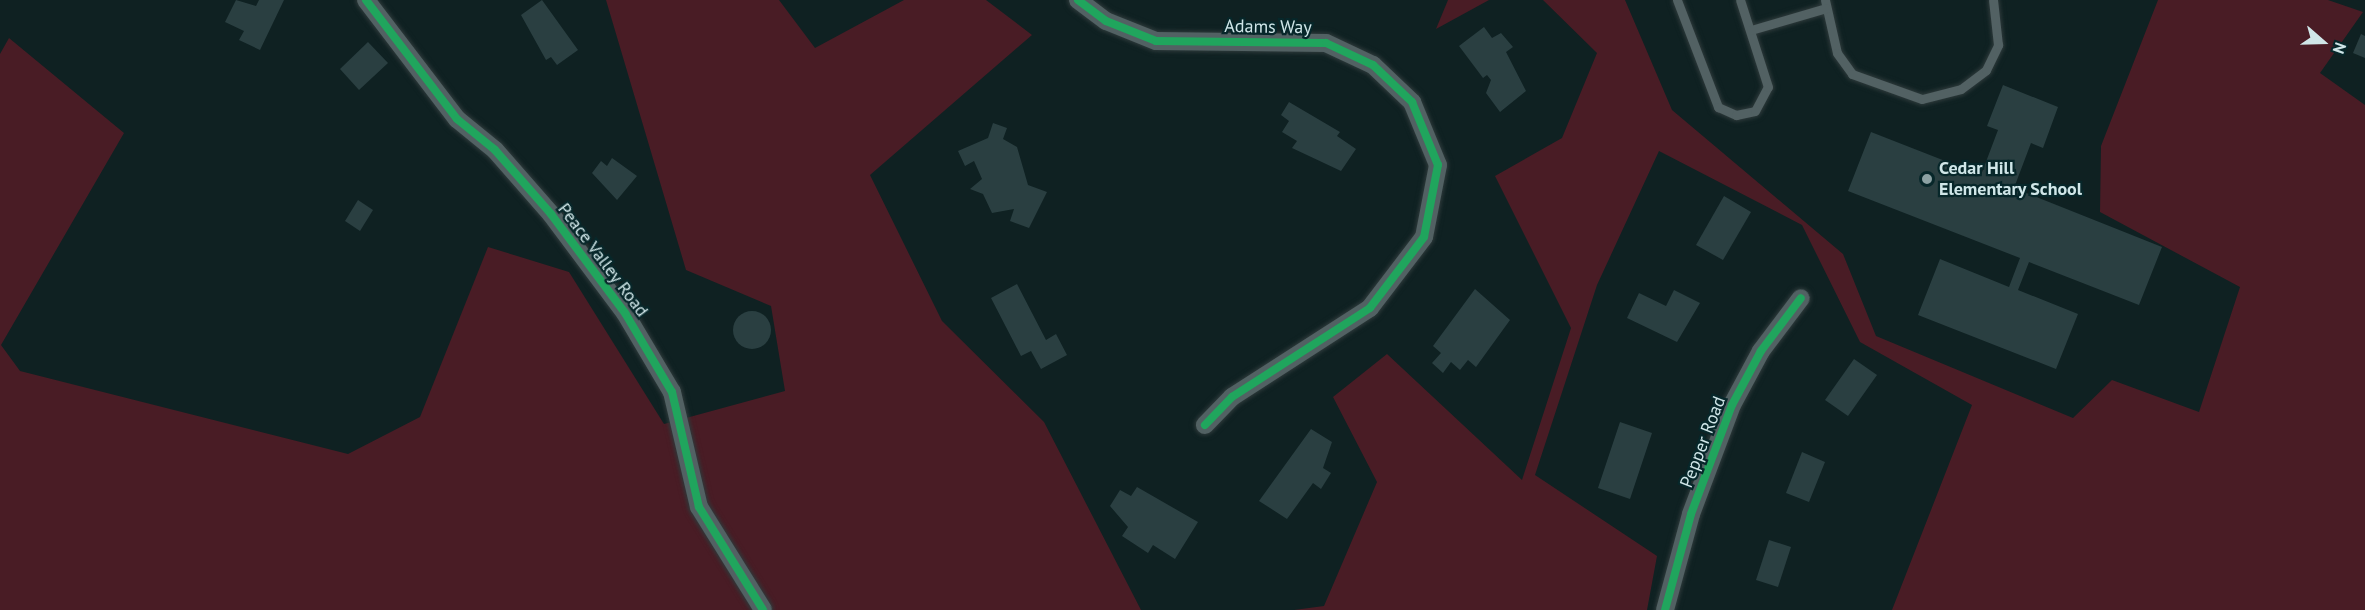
<!DOCTYPE html>
<style>
body{margin:0}
#map{position:relative;width:2365px;height:610px;overflow:hidden;background:#0f2122;font-family:"PT Sans",sans-serif}
div>[style]{position:absolute}
.green>*{inset:0;background:#491c25}
.building>*{inset:0;background:#2a3f41}
.round{border-radius:50%}
.roads{filter:drop-shadow(0 0 2px #2e3a3b) drop-shadow(0 0 2px #2e3a3b)}
.lane>*{height:9px;margin:-4.5px;padding:0 4.5px;transform-origin:4.5px;border-radius:4.5px;background:#526163}
.street>*{height:18px;margin:-9px;padding:0 9px;transform-origin:9px;border-radius:9px;background:#526163}
.cycleway>*{height:8px;margin:-4px;padding:0 4px;transform-origin:4px;border-radius:4px;background:#20a55d}
.dots>*{width:16px;height:16px;translate:-50% -50%;box-sizing:border-box;border:3px solid #07272a;border-radius:50%}
span{translate:-50% -50%;white-space:nowrap;text-align:center;line-height:1.15;-webkit-text-stroke:4.5px #07272a;paint-order:stroke}
.street-label{font-size:18px;color:#d0e6e8}
.poi-label{font-size:18px;color:#d0e6e8;font-weight:700}
.left{translate:0 -50%;text-align:left}
.north{position:absolute;left:2293px;top:12px;width:60px;height:60px;-webkit-text-stroke:4px #07272a;paint-order:stroke;rotate:110deg;font-size:16px;font-weight:700;line-height:24px;text-align:center;color:#d0e6e8}
.north::after{content:'';display:block;margin:auto;width:21px;height:27px;background:#d0e6e8;clip-path:polygon(50% 0,100% 100%,50% 72%,0 100%)}
</style>
<div id="map">
<div class="green">
<i style="clip-path:polygon(606px 0,779px 0,815px 48px,904px 0,986px 0,1032px 35px,870px 175px,942px 321px,1044px 422px,1141px 610px,0 610px,0 54px,9px 38px,124px 133px,1px 345px,20px 371px,348px 454px,420px 417px,488px 247px,569px 272px,664px 424px,785px 391px,771px 306px,686px 270px)"></i>
<i style="clip-path:polygon(1448px 0,1489px 0,1436px 29px)"></i>
<i style="clip-path:polygon(1543px 0,1625px 0,1672px 110px,1843px 254px,1876px 336px,2073px 418px,2112px 380px,2199px 412px,2240px 287px,2100px 212px,2101px 146px,2158px 0,2328px 0,2363px 12px,2320px 73px,2365px 105px,2365px 610px,1892px 610px,1972px 405px,1860px 342px,1802px 225px,1659px 151px,1597px 285px,1535px 475px,1657px 556px,1647px 610px,1294px 610px,1324px 606px,1377px 482px,1333px 397px,1387px 354px,1522px 480px,1571px 328px,1495px 176px,1562px 138px,1597px 53px)"></i>
</div>
<div class="building">
<i style="clip-path:polygon(236px 0,256px 6px,259px 0,284px 0,260px 50px,239px 40px,244px 31px,225px 22px)"></i>
<i style="clip-path:polygon(542px 0,578px 50px,557px 65px,551px 57px,546px 60px,521px 15px)"></i>
<i style="clip-path:polygon(1484px 27px,1492px 38px,1501px 33px,1513px 47px,1506px 52px,1526px 91px,1500px 112px,1486px 93px,1491px 80px,1487px 75px,1483px 78px,1459px 46px)"></i>
<i style="clip-path:polygon(2361px 34px,2365px 36px,2365px 58px,2353px 53px)"></i>
<i style="clip-path:polygon(368px 42px,388px 63px,359px 90px,340px 69px)"></i>
<i style="clip-path:polygon(2003px 85px,2058px 107px,2043px 148px,2031px 143px,2014px 188px,2162px 247px,2139px 305px,2029px 262px,2018px 290px,2078px 314px,2056px 369px,1918px 315px,1940px 259px,2009px 287px,2020px 258px,1848px 191px,1871px 132px,1981px 175px,1998px 130px,1987px 126px)"></i>
<i style="clip-path:polygon(1289px 102px,1340px 132px,1337px 136px,1356px 149px,1341px 171px,1292px 148px,1297px 141px,1282px 132px,1289px 121px,1281px 115px)"></i>
<i style="clip-path:polygon(993px 123px,1007px 128px,1003px 139px,1017px 147px,1028px 185px,1047px 192px,1029px 228px,1010px 221px,1014px 209px,992px 213px,983px 194px,970px 189px,982px 179px,974px 161px,965px 166px,958px 151px,988px 138px)"></i>
<i style="clip-path:polygon(612px 158px,637px 176px,617px 200px,592px 173px,601px 161px,607px 166px)"></i>
<i style="clip-path:polygon(1724px 196px,1751px 212px,1723px 260px,1696px 245px)"></i>
<i style="clip-path:polygon(358px 200px,373px 210px,360px 231px,345px 221px)"></i>
<i style="clip-path:polygon(1017px 284px,1046px 340px,1056px 334px,1067px 355px,1041px 369px,1031px 351px,1021px 356px,991px 298px)"></i>
<i style="clip-path:polygon(1475px 289px,1510px 320px,1476px 367px,1468px 360px,1460px 370px,1451px 362px,1443px 373px,1432px 363px,1441px 353px,1433px 346px)"></i>
<i style="clip-path:polygon(1674px 290px,1700px 303px,1677px 342px,1627px 318px,1639px 293px,1666px 306px)"></i>
<i class="round" style="left:733px;top:311px;width:38px;height:38px"></i>
<i style="clip-path:polygon(1854px 359px,1877px 375px,1848px 416px,1825px 400px)"></i>
<i style="clip-path:polygon(1620px 422px,1652px 433px,1630px 499px,1598px 488px)"></i>
<i style="clip-path:polygon(1311px 429px,1332px 442px,1323px 468px,1331px 473px,1321px 489px,1313px 483px,1287px 519px,1259px 501px)"></i>
<i style="clip-path:polygon(1802px 452px,1825px 462px,1809px 502px,1786px 493px)"></i>
<i style="clip-path:polygon(1137px 487px,1198px 522px,1175px 559px,1153px 545px,1148px 553px,1122px 536px,1128px 527px,1110px 506px,1120px 490px,1131px 496px)"></i>
<i style="clip-path:polygon(1769px 540px,1791px 547px,1778px 587px,1756px 580px)"></i>
</div>
<div class="roads">
<div class="lane">
<i style="left:1677px;top:0;width:115px;rotate:69deg"></i>
<i style="left:1718px;top:107px;width:20px;rotate:24deg"></i>
<i style="left:1736px;top:115px;width:19px;rotate:-12deg"></i>
<i style="left:1755px;top:111px;width:27px;rotate:-62deg"></i>
<i style="left:1768px;top:87px;width:91px;rotate:-107.8deg"></i>
<i style="left:1825px;top:0;width:54px;rotate:77.2deg"></i>
<i style="left:1837px;top:53px;width:26px;rotate:54deg"></i>
<i style="left:1852px;top:74px;width:74px;rotate:19.7deg"></i>
<i style="left:1922px;top:99px;width:40px;rotate:-14.4deg"></i>
<i style="left:1961px;top:89px;width:31px;rotate:-37deg"></i>
<i style="left:1986px;top:70px;width:28px;rotate:-64deg"></i>
<i style="left:1998px;top:45px;width:45px;rotate:-96.3deg"></i>
<i style="left:1751px;top:30px;width:78px;rotate:-16.3deg"></i>
</div>
<div class="street">
<i style="left:366px;top:0;width:150px;rotate:52.6deg"></i>
<i style="left:457px;top:119px;width:49px;rotate:39.2deg"></i>
<i style="left:495px;top:150px;width:85px;rotate:48.8deg"></i>
<i style="left:551px;top:214px;width:124px;rotate:53.2deg"></i>
<i style="left:625px;top:313px;width:92px;rotate:59.3deg"></i>
<i style="left:672px;top:392px;width:118px;rotate:76.8deg"></i>
<i style="left:699px;top:507px;width:121px;rotate:58.1deg"></i>
<i style="left:1078px;top:0;width:35px;rotate:37deg"></i>
<i style="left:1106px;top:21px;width:54px;rotate:21.8deg"></i>
<i style="left:1156px;top:41px;width:170px;rotate:0.7deg"></i>
<i style="left:1326px;top:43px;width:52px;rotate:25.1deg"></i>
<i style="left:1373px;top:65px;width:54px;rotate:43.5deg"></i>
<i style="left:1412px;top:102px;width:68px;rotate:67.6deg"></i>
<i style="left:1438px;top:165px;width:73px;rotate:101deg"></i>
<i style="left:1424px;top:237px;width:89px;rotate:127.3deg"></i>
<i style="left:1370px;top:308px;width:164px;rotate:147.2deg"></i>
<i style="left:1232px;top:397px;width:39px;rotate:134deg"></i>
<i style="left:1665px;top:610px;width:99px;rotate:-74.8deg"></i>
<i style="left:1691px;top:514px;width:116px;rotate:-69.4deg"></i>
<i style="left:1732px;top:405px;width:61px;rotate:-61.8deg"></i>
<i style="left:1761px;top:351px;width:66px;rotate:-53deg"></i>
</div>
</div>
<div class="cycleway">
<i style="left:366px;top:0;width:150px;rotate:52.6deg"></i>
<i style="left:457px;top:119px;width:49px;rotate:39.2deg"></i>
<i style="left:495px;top:150px;width:85px;rotate:48.8deg"></i>
<i style="left:551px;top:214px;width:124px;rotate:53.2deg"></i>
<i style="left:625px;top:313px;width:92px;rotate:59.3deg"></i>
<i style="left:672px;top:392px;width:118px;rotate:76.8deg"></i>
<i style="left:699px;top:507px;width:121px;rotate:58.1deg"></i>
<i style="left:1078px;top:0;width:35px;rotate:37deg"></i>
<i style="left:1106px;top:21px;width:54px;rotate:21.8deg"></i>
<i style="left:1156px;top:41px;width:170px;rotate:0.7deg"></i>
<i style="left:1326px;top:43px;width:52px;rotate:25.1deg"></i>
<i style="left:1373px;top:65px;width:54px;rotate:43.5deg"></i>
<i style="left:1412px;top:102px;width:68px;rotate:67.6deg"></i>
<i style="left:1438px;top:165px;width:73px;rotate:101deg"></i>
<i style="left:1424px;top:237px;width:89px;rotate:127.3deg"></i>
<i style="left:1370px;top:308px;width:164px;rotate:147.2deg"></i>
<i style="left:1232px;top:397px;width:39px;rotate:134deg"></i>
<i style="left:1665px;top:610px;width:99px;rotate:-74.8deg"></i>
<i style="left:1691px;top:514px;width:116px;rotate:-69.4deg"></i>
<i style="left:1732px;top:405px;width:61px;rotate:-61.8deg"></i>
<i style="left:1761px;top:351px;width:66px;rotate:-53deg"></i>
</div>
<div class="dots">
<i style="left:1927px;top:179px;background:#8ca1a3"></i>
</div>
<div class="street-label">
<span style="left:1268px;top:27px;rotate:1deg">Adams Way</span>
<span style="left:603px;top:260px;rotate:53deg">Peace Valley Road</span>
<span style="left:1703px;top:442px;rotate:-69deg">Pepper Road</span>
</div>
<div class="poi-label">
<span class="left" style="left:1939px;top:179px">Cedar Hill<br>Elementary School</span>
</div>
<div class="north">N</div>
</div>
